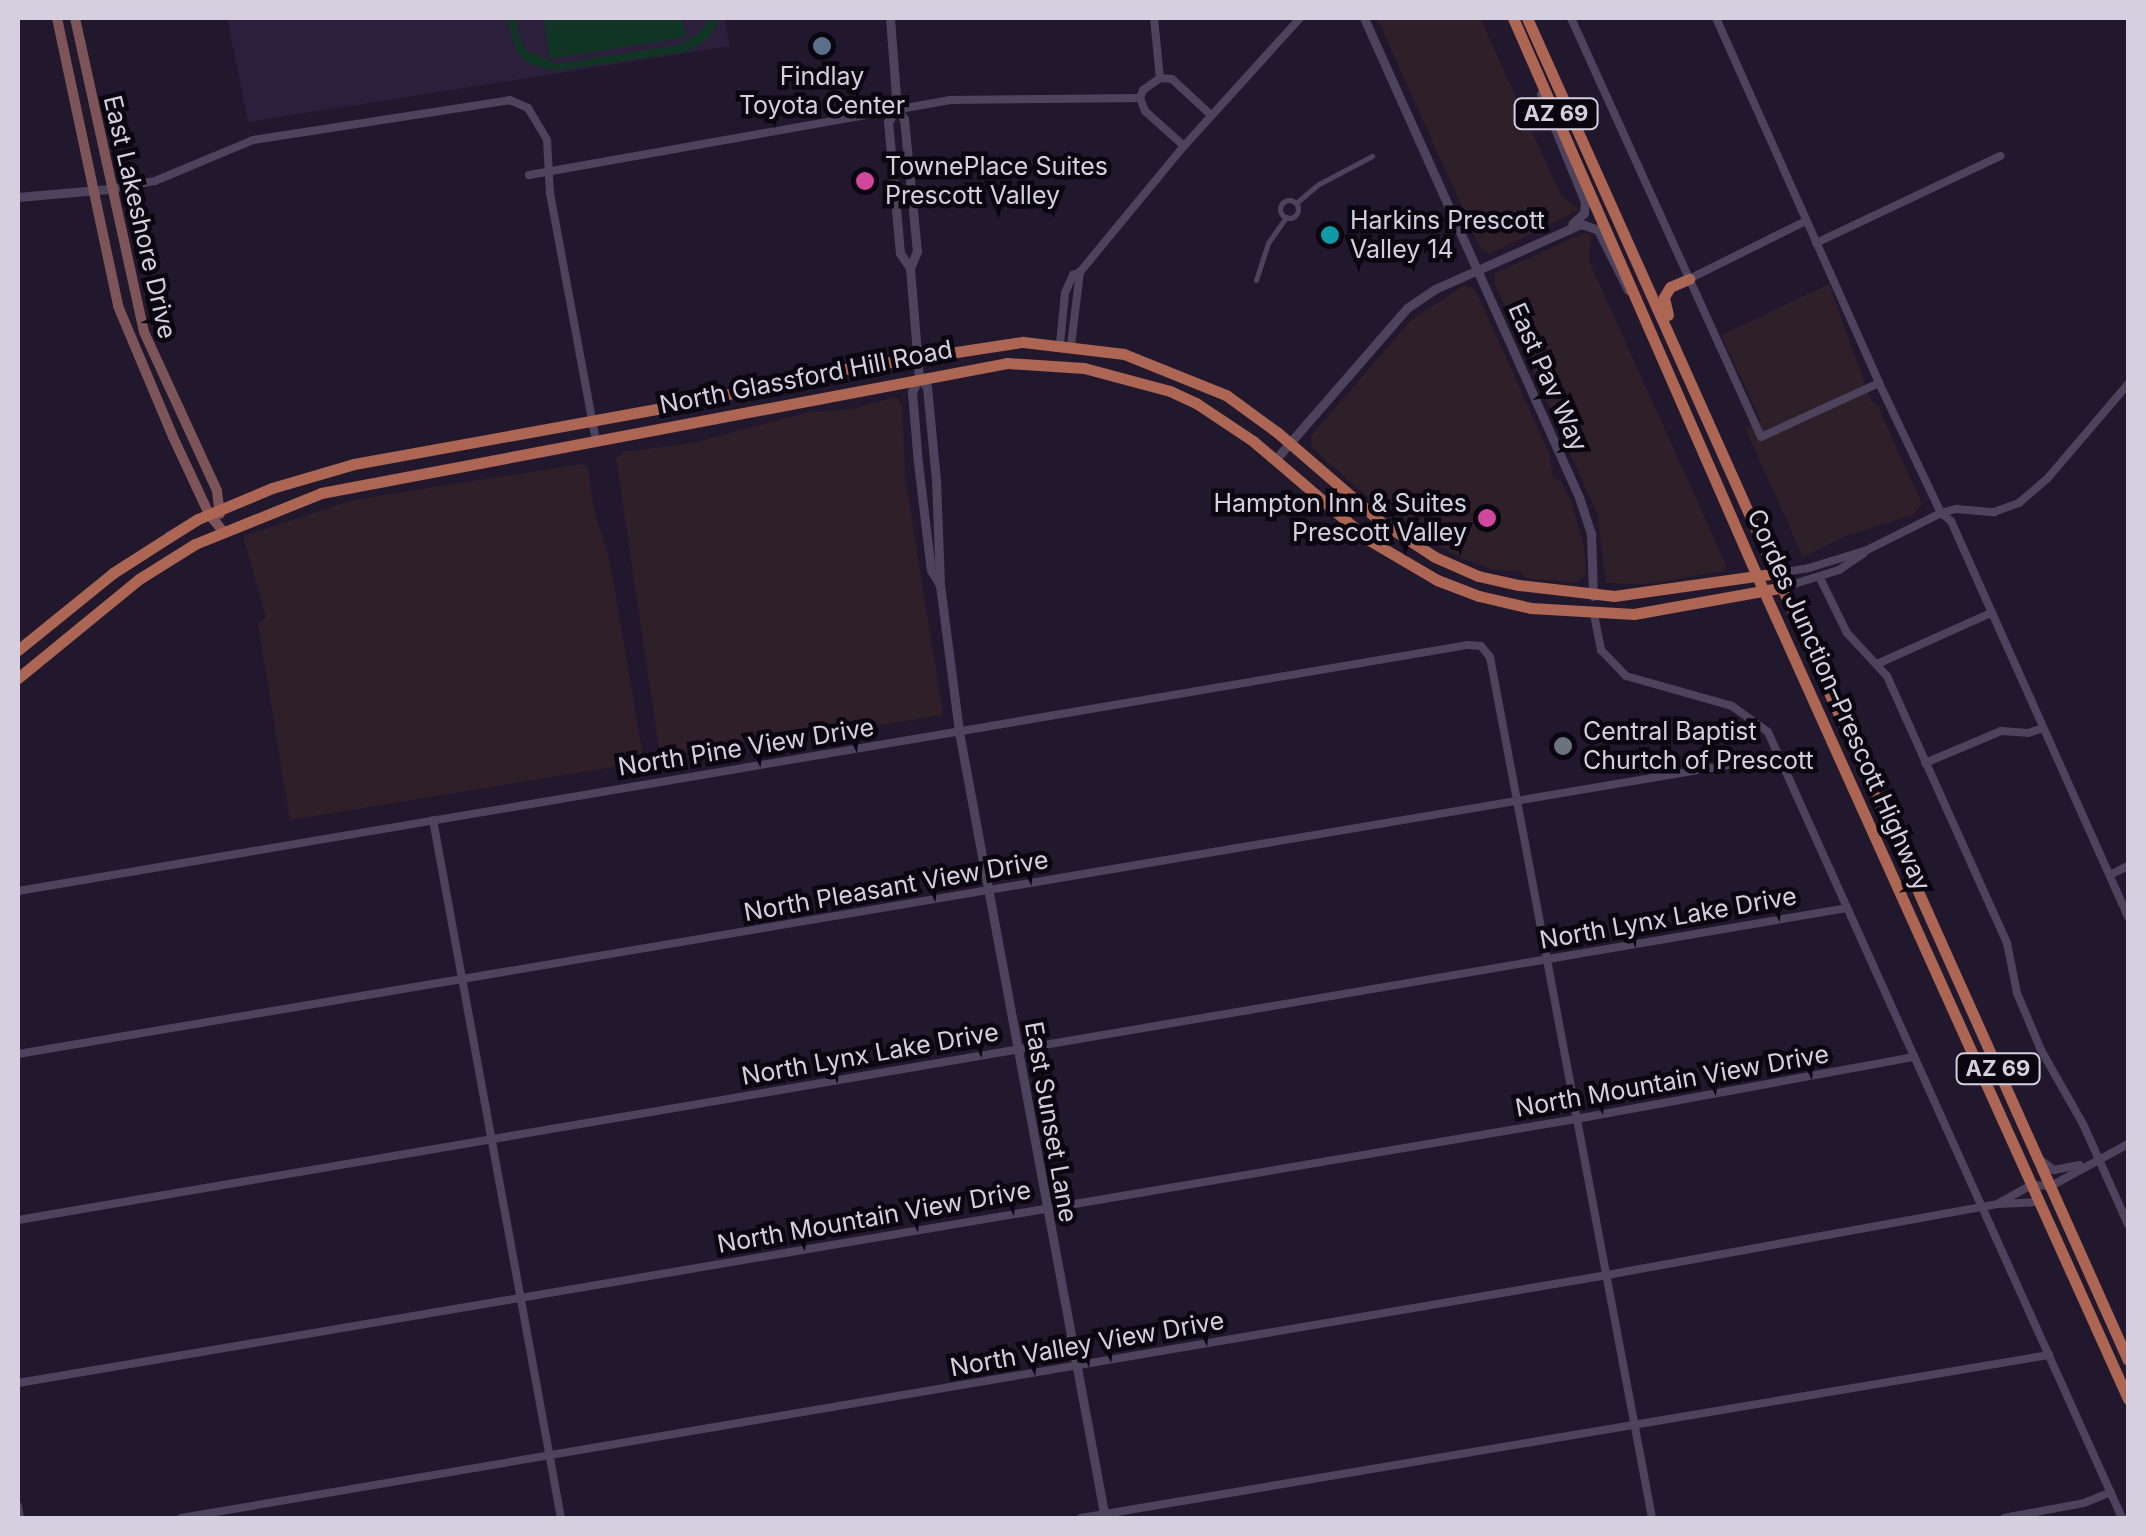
<!DOCTYPE html>
<meta charset="utf-8">
<style>
body{margin:0}
#map{position:relative;width:2146px;height:1536px;overflow:hidden;background:#22182e;font-family:Inter,sans-serif}
div>[style]{position:absolute}
.commercial>*{inset:0;background:#2f1f29}
.built>*{inset:0;background:#2b1f3b}
.green>*{inset:0;background:#103524}
.pedestrian>*{height:5px;margin:-2.5px;padding:0 2.5px;transform-origin:2.5px;border-radius:2.5px;background:#4e435d}
.pedestrian>.ring{margin:-2.5px;padding:0;box-sizing:content-box;background:none;border:5px solid #4e435d;border-radius:50%}
.minor>*{height:8px;margin:-4px;padding:0 4px;transform-origin:4px;border-radius:4px;background:#4e435d}
.tertiary>*{height:9px;margin:-4.5px;padding:0 4.5px;transform-origin:4.5px;border-radius:4.5px;background:#4e435d}
.secondary>*{height:10px;margin:-5px;padding:0 5px;transform-origin:5px;border-radius:5px;background:#7d5458}
.primary>*{height:11px;margin:-5.5px;padding:0 5.5px;transform-origin:5.5px;border-radius:5.5px;background:#ac6653}
.dots>*{width:28px;height:28px;translate:-50% -50%;box-sizing:border-box;border:5px solid #09060f;border-radius:50%}
span{translate:-50% -50%;white-space:nowrap;text-align:center;line-height:1.15;-webkit-text-stroke:9px #09060f;paint-order:stroke}
.shield-label span{padding:2px 8px;background:#09060f;border:2px solid;border-radius:8px;-webkit-text-stroke-width:0}
.shield-label{font-size:22px;color:#d5cfdf;font-weight:700}
.poi-label{font-size:25px;color:#d5cfdf}
.left{translate:0 -50%;text-align:left}
.right{translate:-100% -50%;text-align:right}
.street-label{font-size:25px;color:#d5cfdf}
.frame{position:absolute;inset:0;border:20px solid #d5cfdf;pointer-events:none}
</style>
<div id="map">
<div class="commercial">
<i style="clip-path:polygon(1377px 18px,1480px 18px,1561px 195px,1579px 210px,1490px 254px,1481px 249px)"></i>
<i style="clip-path:polygon(1584px 233px,1591px 234px,1589px 261px,1726px 565px,1724px 571px,1647px 584px,1606px 583px,1598px 516px,1494px 282px,1496px 273px)"></i>
<i style="clip-path:polygon(1829px 284px,1871px 401px,1877px 404px,1922px 504px,1913px 515px,1848px 535px,1803px 557px,1745px 428px,1761px 421px,1721px 335px)"></i>
<i style="clip-path:polygon(1465px 285px,1475px 289px,1549px 453px,1553px 477px,1561px 481px,1572px 504px,1584px 546px,1586px 574px,1576px 583px,1525px 578px,1520px 571px,1494px 570px,1463px 559px,1403px 525px,1386px 506px,1378px 506px,1312px 448px,1311px 436px,1412px 319px)"></i>
<i style="clip-path:polygon(896px 397px,902px 405px,905px 476px,943px 715px,822px 734px,791px 733px,660px 755px,616px 458px,623px 452px,693px 443px,805px 413px,852px 409px)"></i>
<i style="clip-path:polygon(582px 464px,588px 467px,593px 506px,610px 562px,644px 762px,290px 820px,258px 624px,266px 617px,243px 536px,353px 500px)"></i>
</div>
<div class="built">
<i style="clip-path:polygon(227px 18px,724px 18px,730px 46px,248px 122px)"></i>
</div>
<div class="green">
<i style="clip-path:polygon(517px 18px,518px 34px,527px 51px,557px 64px,678px 45px,699px 34px,710px 18px,720px 18px,707px 40px,685px 52px,556px 71px,527px 63px,517px 52px,507px 19px)"></i>
<i style="clip-path:polygon(544px 18px,682px 18px,686px 37px,550px 59px)"></i>
</div>
<div class="pedestrian">
<i class="ring" style="left:1280px;top:200px;width:13px;height:13px"></i>
<i style="left:1296px;top:203px;width:30px;rotate:-40deg"></i>
<i style="left:1319px;top:184px;width:60px;rotate:-27.8deg"></i>
<i style="left:1256px;top:280px;width:39px;rotate:-72deg"></i>
<i style="left:1268px;top:243px;width:32px;rotate:-55deg"></i>
</div>
<div class="minor">
<i style="left:1154px;top:18px;width:60px;rotate:84.3deg"></i>
<i style="left:1571px;top:18px;width:460px;rotate:65.6deg"></i>
<i style="left:1761px;top:437px;width:130px;rotate:-24.6deg"></i>
<i style="left:1716px;top:18px;width:400px;rotate:65.9deg"></i>
<i style="left:1879px;top:383px;width:144px;rotate:64.5deg"></i>
<i style="left:1941px;top:513px;width:13px;rotate:39deg"></i>
<i style="left:1951px;top:521px;width:434px;rotate:65.9deg"></i>
<i style="left:1184px;top:146px;width:52px;rotate:-138.1deg"></i>
<i style="left:1145px;top:111px;width:14px;rotate:-111deg"></i>
<i style="left:1140px;top:98px;width:9px;rotate:-69deg"></i>
<i style="left:1143px;top:90px;width:21px;rotate:-35deg"></i>
<i style="left:1160px;top:78px;width:12px;rotate:5deg"></i>
<i style="left:1172px;top:79px;width:53px;rotate:42.7deg"></i>
<i style="left:529px;top:175px;width:428px;rotate:-10.1deg"></i>
<i style="left:950px;top:100px;width:190px;rotate:-0.6deg"></i>
<i style="left:110px;top:189px;width:46px;rotate:-10.1deg"></i>
<i style="left:155px;top:181px;width:106px;rotate:-22.7deg"></i>
<i style="left:253px;top:140px;width:260px;rotate:-8.8deg"></i>
<i style="left:510px;top:100px;width:20px;rotate:24deg"></i>
<i style="left:528px;top:108px;width:37px;rotate:59deg"></i>
<i style="left:547px;top:140px;width:53px;rotate:86.8deg"></i>
<i style="left:550px;top:193px;width:252px;rotate:79.5deg"></i>
<i style="left:1816px;top:243px;width:204px;rotate:-25.3deg"></i>
<i style="left:1689px;top:279px;width:131px;rotate:-26.4deg"></i>
<i style="left:1060px;top:344px;width:51px;rotate:-84.4deg"></i>
<i style="left:1065px;top:293px;width:20px;rotate:-66deg"></i>
<i style="left:1073px;top:275px;width:8px;rotate:-23deg"></i>
<i style="left:1080px;top:272px;width:163px;rotate:-50.5deg"></i>
<i style="left:1184px;top:146px;width:173px;rotate:-47.8deg"></i>
<i style="left:1071px;top:345px;width:74px;rotate:-83deg"></i>
<i style="left:1778px;top:573px;width:31px;rotate:-9deg"></i>
<i style="left:1809px;top:568px;width:61px;rotate:-17.2deg"></i>
<i style="left:1867px;top:550px;width:83px;rotate:-26.6deg"></i>
<i style="left:1941px;top:513px;width:16px;rotate:-15deg"></i>
<i style="left:1956px;top:509px;width:38px;rotate:5deg"></i>
<i style="left:1994px;top:512px;width:27px;rotate:-20deg"></i>
<i style="left:2019px;top:503px;width:37px;rotate:-41deg"></i>
<i style="left:2047px;top:479px;width:125px;rotate:-49.5deg"></i>
<i style="left:1820px;top:578px;width:61px;rotate:63.9deg"></i>
<i style="left:1847px;top:633px;width:59px;rotate:47.1deg"></i>
<i style="left:1887px;top:676px;width:293px;rotate:65.8deg"></i>
<i style="left:2007px;top:943px;width:51px;rotate:78.7deg"></i>
<i style="left:2017px;top:993px;width:62px;rotate:67.2deg"></i>
<i style="left:2041px;top:1050px;width:85px;rotate:60.4deg"></i>
<i style="left:2083px;top:1124px;width:110px;rotate:65.8deg"></i>
<i style="left:1784px;top:587px;width:58px;rotate:-17.2deg"></i>
<i style="left:1839px;top:570px;width:30px;rotate:-34deg"></i>
<i style="left:1594px;top:614px;width:37px;rotate:79deg"></i>
<i style="left:1601px;top:650px;width:36px;rotate:46deg"></i>
<i style="left:1626px;top:676px;width:110px;rotate:15.8deg"></i>
<i style="left:1732px;top:706px;width:44px;rotate:35.8deg"></i>
<i style="left:1768px;top:732px;width:862px;rotate:65.75deg"></i>
<i style="left:1877px;top:664px;width:125px;rotate:-24.1deg"></i>
<i style="left:1925px;top:763px;width:82px;rotate:-22.8deg"></i>
<i style="left:2001px;top:731px;width:27px;rotate:4deg"></i>
<i style="left:2028px;top:733px;width:16px;rotate:-18deg"></i>
<i style="left:433px;top:820px;width:710px;rotate:79.61deg"></i>
<i style="left:2110px;top:875px;width:20px;rotate:-27deg"></i>
<i style="left:18px;top:891px;width:1471px;rotate:-9.63deg"></i>
<i style="left:1468px;top:645px;width:13px;rotate:4deg"></i>
<i style="left:1481px;top:646px;width:14px;rotate:51deg"></i>
<i style="left:1490px;top:657px;width:876px;rotate:79.34deg"></i>
<i style="left:18px;top:1054px;width:1788px;rotate:-9.59deg"></i>
<i style="left:2042px;top:1161px;width:15px;rotate:37deg"></i>
<i style="left:2054px;top:1170px;width:26px;rotate:-11deg"></i>
<i style="left:1999px;top:1203px;width:38px;rotate:-29deg"></i>
<i style="left:2032px;top:1185px;width:19px;rotate:3deg"></i>
<i style="left:2051px;top:1186px;width:88px;rotate:-28.6deg"></i>
<i style="left:18px;top:1220px;width:1855px;rotate:-9.68deg"></i>
<i style="left:18px;top:1383px;width:1580px;rotate:-9.62deg"></i>
<i style="left:1576px;top:1119px;width:344px;rotate:-10.4deg"></i>
<i style="left:18px;top:1506px;width:12px;rotate:81deg"></i>
<i style="left:181px;top:1518px;width:1447px;rotate:-9.67deg"></i>
<i style="left:1607px;top:1275px;width:398px;rotate:-10.3deg"></i>
<i style="left:1999px;top:1204px;width:40px;rotate:-2.9deg"></i>
<i style="left:1081px;top:1518px;width:982px;rotate:-9.56deg"></i>
<i style="left:2004px;top:1518px;width:81px;rotate:-10.6deg"></i>
<i style="left:2084px;top:1503px;width:29px;rotate:-22deg"></i>
</div>
<div class="tertiary">
<i style="left:890px;top:18px;width:90px;rotate:85.6deg"></i>
<i style="left:897px;top:108px;width:13px;rotate:58deg"></i>
<i style="left:904px;top:119px;width:133px;rotate:84.4deg"></i>
<i style="left:917px;top:251px;width:18px;rotate:112deg"></i>
<i style="left:910px;top:268px;width:18px;rotate:-124deg"></i>
<i style="left:900px;top:253px;width:132px;rotate:-95.2deg"></i>
<i style="left:888px;top:122px;width:17px;rotate:-57deg"></i>
<i style="left:1364px;top:18px;width:525px;rotate:65.83deg"></i>
<i style="left:1579px;top:497px;width:38px;rotate:72deg"></i>
<i style="left:1591px;top:533px;width:63px;rotate:88.2deg"></i>
<i style="left:1541px;top:94px;width:117px;rotate:67.8deg"></i>
<i style="left:1585px;top:202px;width:11px;rotate:95deg"></i>
<i style="left:1584px;top:213px;width:16px;rotate:137deg"></i>
<i style="left:18px;top:197px;width:91px;rotate:-5deg"></i>
<i style="left:910px;top:268px;width:109px;rotate:85.3deg"></i>
<i style="left:919px;top:377px;width:13px;rotate:51deg"></i>
<i style="left:927px;top:387px;width:93px;rotate:84.5deg"></i>
<i style="left:936px;top:480px;width:105px;rotate:87.8deg"></i>
<i style="left:940px;top:585px;width:148px;rotate:82.6deg"></i>
<i style="left:959px;top:732px;width:799px;rotate:79.48deg"></i>
<i style="left:919px;top:378px;width:16px;rotate:117deg"></i>
<i style="left:912px;top:392px;width:71px;rotate:85.2deg"></i>
<i style="left:918px;top:463px;width:108px;rotate:83.1deg"></i>
<i style="left:931px;top:570px;width:17px;rotate:59deg"></i>
<i style="left:1275px;top:460px;width:201px;rotate:-49deg"></i>
<i style="left:1407px;top:308px;width:34px;rotate:-34deg"></i>
<i style="left:1435px;top:289px;width:160px;rotate:-24deg"></i>
<i style="left:1581px;top:224px;width:18px;rotate:19deg"></i>
<i style="left:1598px;top:230px;width:67px;rotate:63.4deg"></i>
</div>
<div class="secondary">
<i style="left:57px;top:18px;width:294px;rotate:78deg"></i>
<i style="left:118px;top:306px;width:142px;rotate:67.2deg"></i>
<i style="left:173px;top:437px;width:85px;rotate:64.9deg"></i>
<i style="left:209px;top:514px;width:21px;rotate:51deg"></i>
<i style="left:75px;top:18px;width:321px;rotate:77.6deg"></i>
<i style="left:144px;top:332px;width:175px;rotate:65.3deg"></i>
<i style="left:217px;top:491px;width:23px;rotate:83deg"></i>
</div>
<div class="primary">
<i style="left:1513px;top:18px;width:609px;rotate:66.38deg"></i>
<i style="left:1757px;top:576px;width:903px;rotate:65.73deg"></i>
<i style="left:1527px;top:18px;width:1470px;rotate:65.88deg"></i>
<i style="left:1668px;top:315px;width:18px;rotate:-103deg"></i>
<i style="left:1664px;top:297px;width:12px;rotate:-59deg"></i>
<i style="left:1670px;top:287px;width:21px;rotate:-23deg"></i>
<i style="left:18px;top:650px;width:122px;rotate:-39deg"></i>
<i style="left:113px;top:573px;width:67px;rotate:-32.7deg"></i>
<i style="left:169px;top:537px;width:34px;rotate:-32deg"></i>
<i style="left:198px;top:519px;width:80px;rotate:-22.7deg"></i>
<i style="left:272px;top:488px;width:85px;rotate:-16.3deg"></i>
<i style="left:354px;top:464px;width:320px;rotate:-10.3deg"></i>
<i style="left:669px;top:407px;width:174px;rotate:-12.3deg"></i>
<i style="left:839px;top:370px;width:186px;rotate:-8.7deg"></i>
<i style="left:1023px;top:342px;width:102px;rotate:6.8deg"></i>
<i style="left:1124px;top:354px;width:110px;rotate:21.9deg"></i>
<i style="left:1226px;top:395px;width:64px;rotate:36.2deg"></i>
<i style="left:1278px;top:433px;width:136px;rotate:40.8deg"></i>
<i style="left:1381px;top:522px;width:64px;rotate:32.9deg"></i>
<i style="left:1435px;top:557px;width:47px;rotate:23.8deg"></i>
<i style="left:1478px;top:576px;width:42px;rotate:12.4deg"></i>
<i style="left:1519px;top:585px;width:96px;rotate:6.6deg"></i>
<i style="left:1614px;top:596px;width:166px;rotate:-8deg"></i>
<i style="left:18px;top:678px;width:156px;rotate:-39.3deg"></i>
<i style="left:139px;top:579px;width:66px;rotate:-32deg"></i>
<i style="left:195px;top:544px;width:136px;rotate:-22deg"></i>
<i style="left:321px;top:493px;width:698px;rotate:-10.73deg"></i>
<i style="left:1007px;top:363px;width:77px;rotate:3.7deg"></i>
<i style="left:1084px;top:368px;width:89px;rotate:15deg"></i>
<i style="left:1170px;top:391px;width:29px;rotate:25deg"></i>
<i style="left:1196px;top:403px;width:69px;rotate:33.7deg"></i>
<i style="left:1253px;top:441px;width:153px;rotate:40.5deg"></i>
<i style="left:1369px;top:540px;width:79px;rotate:30.5deg"></i>
<i style="left:1437px;top:580px;width:45px;rotate:20.9deg"></i>
<i style="left:1479px;top:596px;width:53px;rotate:13deg"></i>
<i style="left:1531px;top:608px;width:103px;rotate:3.3deg"></i>
<i style="left:1634px;top:614px;width:152px;rotate:-10.2deg"></i>
</div>
<div class="dots">
<i style="left:822px;top:46px;background:#5c6f8a"></i>
<i style="left:865px;top:181px;background:#d1479c"></i>
<i style="left:1330px;top:235px;background:#0f9aa8"></i>
<i style="left:1487px;top:518px;background:#d1479c"></i>
<i style="left:1563px;top:746px;background:#6b7280"></i>
</div>
<div class="shield-label">
<span style="left:1556px;top:114px">AZ 69</span>
<span style="left:1998px;top:1069px">AZ 69</span>
</div>
<div class="poi-label">
<span style="left:822px;top:91px">Findlay<br>Toyota Center</span>
<span class="left" style="left:885px;top:181px">TownePlace Suites<br>Prescott Valley</span>
<span class="left" style="left:1350px;top:235px">Harkins Prescott<br>Valley 14</span>
<span class="right" style="left:1467px;top:518px">Hampton Inn &amp; Suites<br>Prescott Valley</span>
<span class="left" style="left:1583px;top:746px">Central Baptist<br>Churtch of Prescott</span>
</div>
<div class="street-label">
<span style="left:140px;top:217px;rotate:77deg">East Lakeshore Drive</span>
<span style="left:806px;top:377px;rotate:-11deg">North Glassford Hill Road</span>
<span style="left:1548px;top:377px;rotate:66deg">East Pav Way</span>
<span style="left:1839px;top:700px;rotate:66deg">Cordes Junction–Prescott Highway</span>
<span style="left:746px;top:747px;rotate:-9deg">North Pine View Drive</span>
<span style="left:896px;top:886px;rotate:-10deg">North Pleasant View Drive</span>
<span style="left:1668px;top:918px;rotate:-10deg">North Lynx Lake Drive</span>
<span style="left:870px;top:1054px;rotate:-10deg">North Lynx Lake Drive</span>
<span style="left:1672px;top:1081px;rotate:-10deg">North Mountain View Drive</span>
<span style="left:1051px;top:1122px;rotate:80deg">East Sunset Lane</span>
<span style="left:874px;top:1217px;rotate:-10deg">North Mountain View Drive</span>
<span style="left:1087px;top:1344px;rotate:-10deg">North Valley View Drive</span>
</div>
<div class="frame"></div>
</div>
